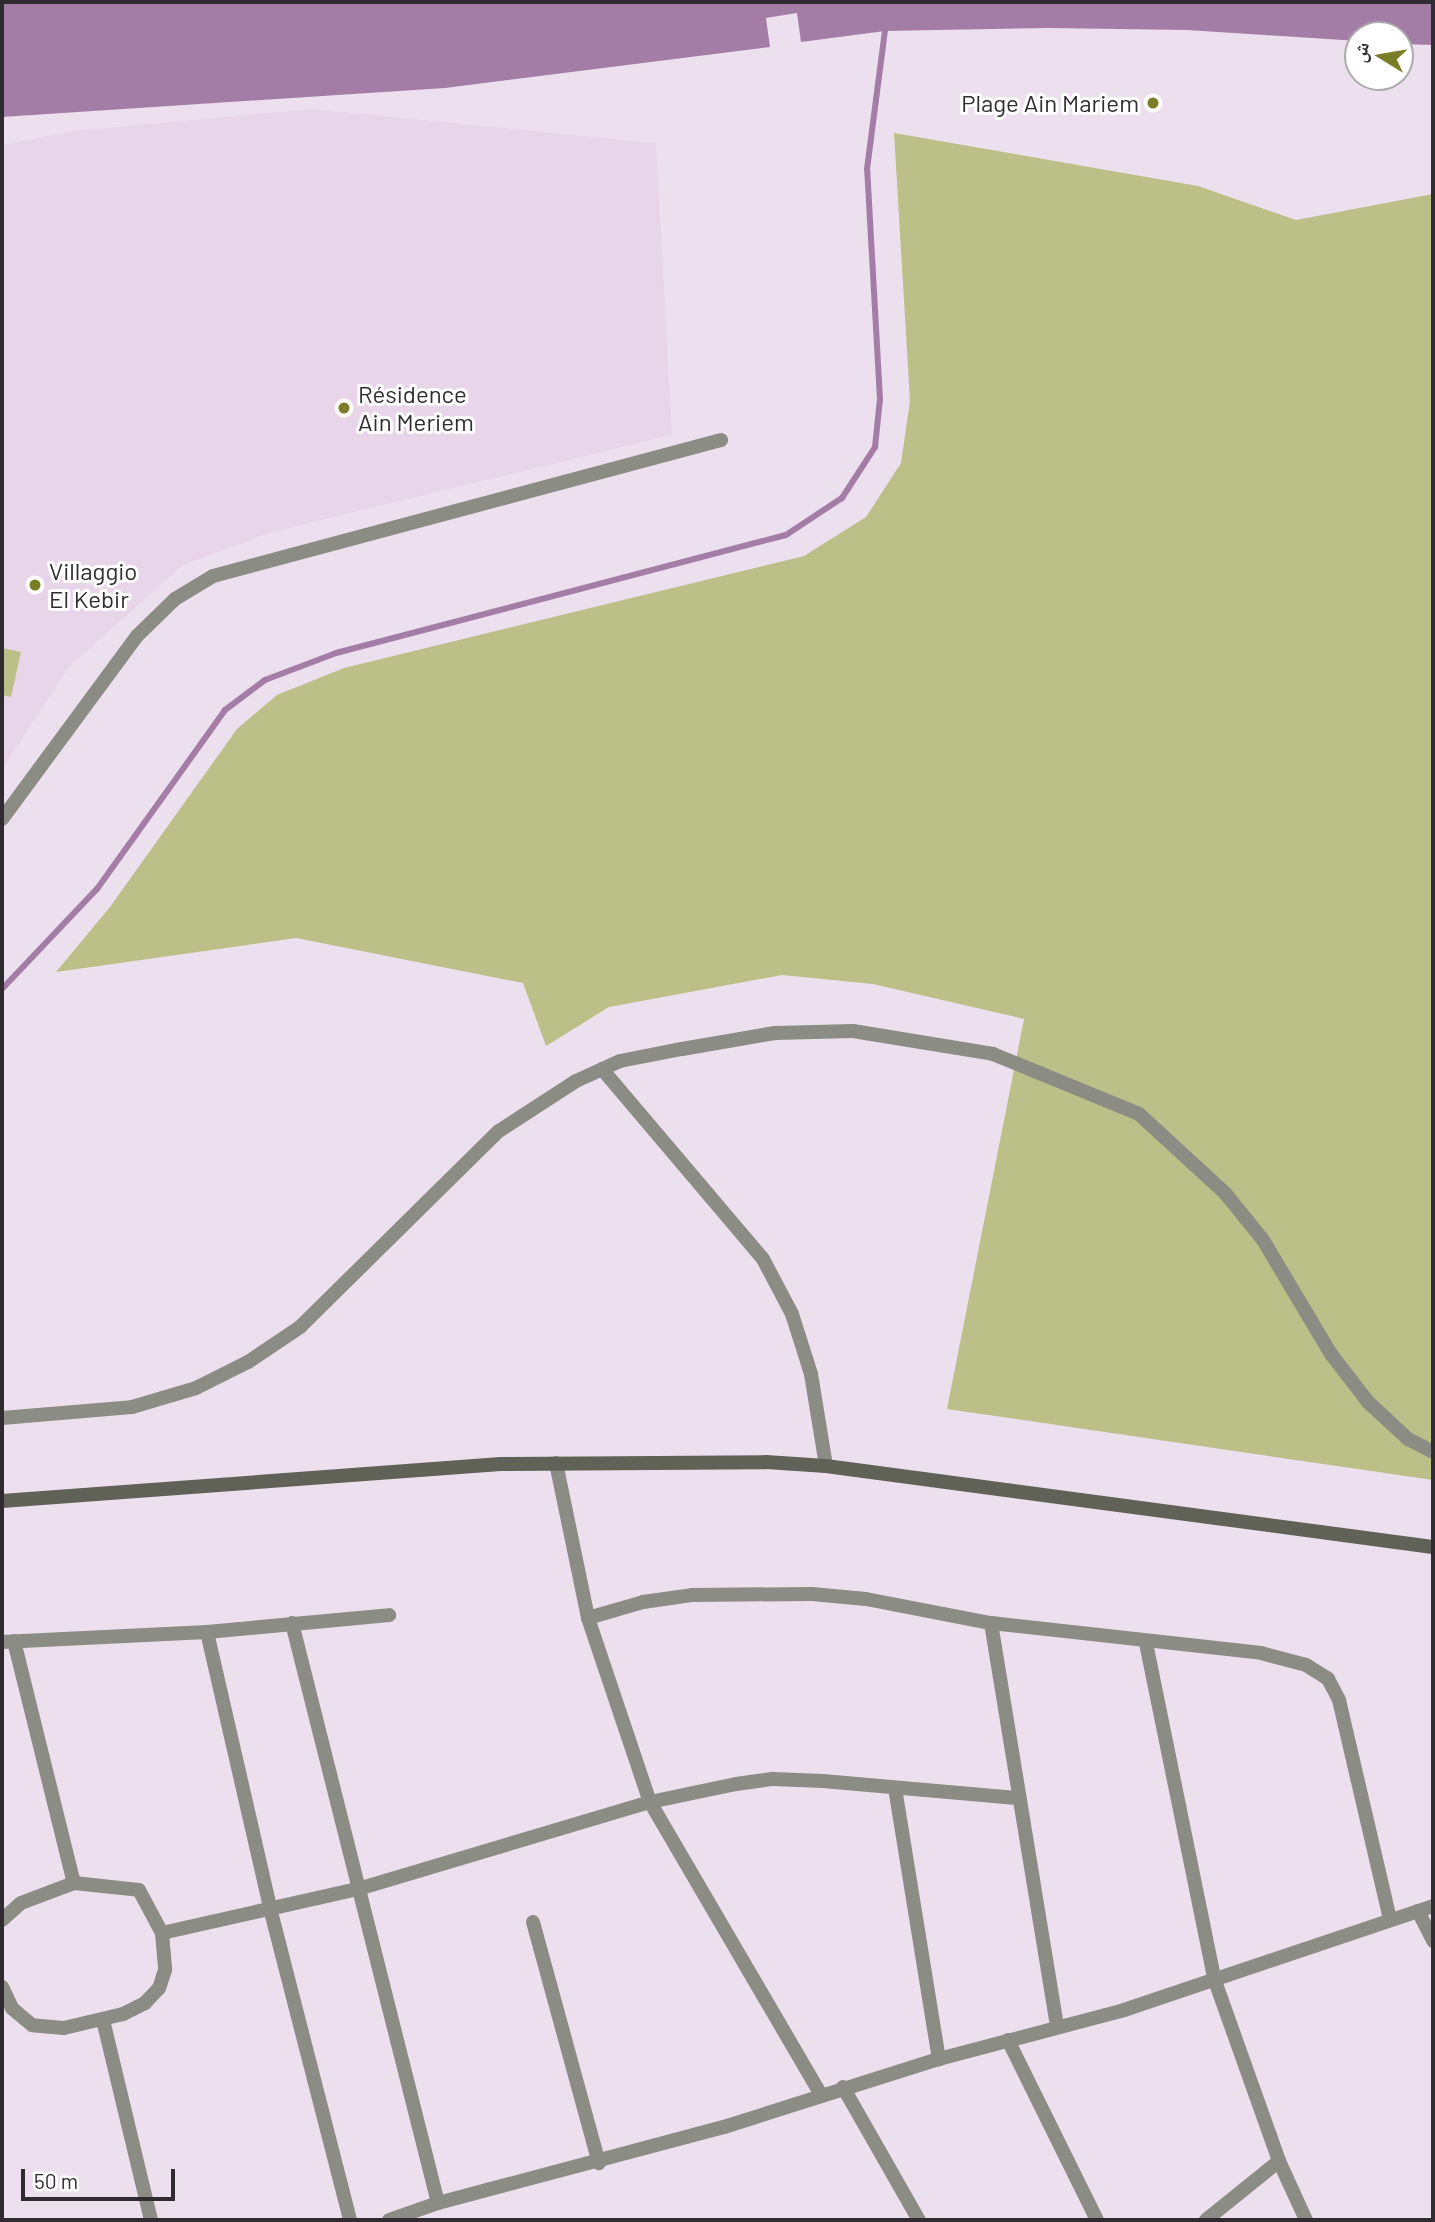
<!DOCTYPE html>
<meta charset="utf-8">
<style>
body{margin:0}
#map{position:relative;width:1435px;height:2222px;overflow:hidden;background:#ede0ee;font-family:Barlow,"Noto Naskh Arabic",sans-serif}
div>[style]{position:absolute}
.built>*{inset:0;background:#e8d5ea}
.green>*{inset:0;background:#bbbf88}
.water>*{inset:0;background:#a47da7}
.stream>*{height:6px;margin:-3px;padding:0 3px;transform-origin:3px;border-radius:3px;background:#a47da7}
.street>*{height:14px;margin:-7px;padding:0 7px;transform-origin:7px;border-radius:7px;background:#8b8c84}
.secondary>*{height:14px;margin:-7px;padding:0 7px;transform-origin:7px;border-radius:7px;background:#616257}
.dots>*{width:19px;height:19px;translate:-50% -50%;box-sizing:border-box;border:4px solid #fff;border-radius:50%}
span{translate:-50% -50%;white-space:nowrap;text-align:center;line-height:1.15;-webkit-text-stroke:6px #fff;paint-order:stroke}
.poi-label{font-size:24px;color:#302b30}
.right{translate:-100% -50%;text-align:right}
.left{translate:0 -50%;text-align:left}
.frame{position:absolute;inset:0;border:4px solid #302b30;pointer-events:none}
.north{position:absolute;left:1344px;top:21px;width:70px;height:70px;box-sizing:border-box;background:#fff;border:2px solid #acaaac;border-radius:50%;rotate:281deg;font-size:19px;font-weight:700;line-height:28px;text-align:center;color:#302b30}
.north::after{content:'';display:block;margin:auto;width:24px;height:32px;background:#7b7e28;clip-path:polygon(50% 0,100% 100%,50% 72%,0 100%)}
.scale{position:absolute;left:21px;top:2169px;width:154px;height:32px;box-sizing:border-box;border:4px solid #302b30;border-top:0;padding-left:9px;font-size:21px;line-height:24px;white-space:nowrap;color:#302b30;-webkit-text-stroke:5px #fff;paint-order:stroke}
</style>
<div id="map">
<div class="built">
<i style="clip-path:polygon(311px 109px,656px 143px,672px 435px,272px 532px,183px 565px,70px 666px,2px 769px,2px 145px,74px 131px)"></i>
</div>
<div class="green">
<i style="clip-path:polygon(894px 133px,1198px 186px,1296px 220px,1433px 194px,1433px 1480px,947px 1409px,1024px 1019px,873px 984px,782px 975px,609px 1007px,546px 1046px,523px 983px,296px 938px,56px 972px,110px 907px,237px 729px,277px 695px,344px 668px,804px 556px,866px 517px,901px 463px,910px 401px)"></i>
<i style="clip-path:polygon(2px 648px,21px 652px,11px 697px,2px 695px)"></i>
</div>
<div class="water">
<i style="clip-path:polygon(2px 2px,1433px 2px,1433px 45px,1400px 44px,1400px 35px,1358px 35px,1358px 41px,1187px 30px,1049px 28px,885px 31px,801px 42px,797px 13px,766px 18px,770px 47px,445px 88px,2px 117px)"></i>
</div>
<div class="stream">
<i style="left:2px;top:989px;width:138px;rotate:-46.5deg"></i>
<i style="left:97px;top:889px;width:220px;rotate:-54.4deg"></i>
<i style="left:225px;top:710px;width:50px;rotate:-36.9deg"></i>
<i style="left:265px;top:680px;width:76px;rotate:-20.8deg"></i>
<i style="left:336px;top:653px;width:465px;rotate:-14.7deg"></i>
<i style="left:786px;top:535px;width:67px;rotate:-33.5deg"></i>
<i style="left:842px;top:498px;width:61px;rotate:-57.1deg"></i>
<i style="left:875px;top:447px;width:48px;rotate:-84.1deg"></i>
<i style="left:880px;top:399px;width:230px;rotate:-93.2deg"></i>
<i style="left:867px;top:169px;width:139px;rotate:-82.6deg"></i>
</div>
<div class="street">
<i style="left:2px;top:819px;width:227px;rotate:-53.6deg"></i>
<i style="left:137px;top:636px;width:53px;rotate:-44.2deg"></i>
<i style="left:175px;top:599px;width:44px;rotate:-31.2deg"></i>
<i style="left:213px;top:576px;width:526px;rotate:-14.99deg"></i>
<i style="left:602px;top:1069px;width:249px;rotate:49.7deg"></i>
<i style="left:763px;top:1259px;width:62px;rotate:62.2deg"></i>
<i style="left:792px;top:1314px;width:63px;rotate:72.4deg"></i>
<i style="left:811px;top:1374px;width:93px;rotate:80.7deg"></i>
<i style="left:2px;top:1418px;width:130px;rotate:-4.8deg"></i>
<i style="left:132px;top:1407px;width:67px;rotate:-16.5deg"></i>
<i style="left:196px;top:1388px;width:58px;rotate:-26.6deg"></i>
<i style="left:248px;top:1362px;width:63px;rotate:-33.9deg"></i>
<i style="left:300px;top:1327px;width:279px;rotate:-44.6deg"></i>
<i style="left:499px;top:1131px;width:92px;rotate:-33deg"></i>
<i style="left:576px;top:1081px;width:48px;rotate:-24.4deg"></i>
<i style="left:620px;top:1061px;width:63px;rotate:-11deg"></i>
<i style="left:682px;top:1049px;width:94px;rotate:-9.8deg"></i>
<i style="left:775px;top:1033px;width:78px;rotate:-1.5deg"></i>
<i style="left:853px;top:1031px;width:142px;rotate:9.3deg"></i>
<i style="left:993px;top:1054px;width:158px;rotate:22.3deg"></i>
<i style="left:1139px;top:1114px;width:117px;rotate:42.6deg"></i>
<i style="left:1225px;top:1193px;width:60px;rotate:51deg"></i>
<i style="left:1263px;top:1240px;width:133px;rotate:59.2deg"></i>
<i style="left:1331px;top:1354px;width:61px;rotate:52.4deg"></i>
<i style="left:1368px;top:1402px;width:54px;rotate:42.8deg"></i>
<i style="left:1408px;top:1439px;width:28px;rotate:27deg"></i>
<i style="left:556px;top:1463px;width:158px;rotate:78.3deg"></i>
<i style="left:588px;top:1618px;width:194px;rotate:71.4deg"></i>
<i style="left:650px;top:1802px;width:339px;rotate:59.7deg"></i>
<i style="left:588px;top:1618px;width:57px;rotate:-16.2deg"></i>
<i style="left:643px;top:1602px;width:49px;rotate:-8.1deg"></i>
<i style="left:692px;top:1595px;width:120px;rotate:-0.5deg"></i>
<i style="left:812px;top:1594px;width:54px;rotate:5.3deg"></i>
<i style="left:866px;top:1599px;width:127px;rotate:10.9deg"></i>
<i style="left:991px;top:1623px;width:272px;rotate:6.3deg"></i>
<i style="left:1261px;top:1653px;width:47px;rotate:14.9deg"></i>
<i style="left:1306px;top:1665px;width:26px;rotate:32deg"></i>
<i style="left:1328px;top:1679px;width:24px;rotate:62deg"></i>
<i style="left:1339px;top:1700px;width:225px;rotate:76.9deg"></i>
<i style="left:292px;top:1623px;width:598px;rotate:75.87deg"></i>
<i style="left:991px;top:1623px;width:409px;rotate:80.7deg"></i>
<i style="left:207px;top:1632px;width:283px;rotate:77.1deg"></i>
<i style="left:270px;top:1908px;width:322px;rotate:75.6deg"></i>
<i style="left:14px;top:1641px;width:249px;rotate:76.1deg"></i>
<i style="left:2px;top:1642px;width:205px;rotate:-2.8deg"></i>
<i style="left:207px;top:1632px;width:183px;rotate:-5.3deg"></i>
<i style="left:1146px;top:1643px;width:345px;rotate:78.5deg"></i>
<i style="left:1215px;top:1981px;width:191px;rotate:70.4deg"></i>
<i style="left:1279px;top:2161px;width:65px;rotate:65.4deg"></i>
<i style="left:895px;top:1788px;width:275px;rotate:80.8deg"></i>
<i style="left:1418px;top:1911px;width:34px;rotate:63deg"></i>
<i style="left:2px;top:1920px;width:25px;rotate:-42deg"></i>
<i style="left:21px;top:1903px;width:57px;rotate:-20.7deg"></i>
<i style="left:74px;top:1883px;width:65px;rotate:6.1deg"></i>
<i style="left:139px;top:1890px;width:49px;rotate:61.9deg"></i>
<i style="left:162px;top:1933px;width:37px;rotate:85deg"></i>
<i style="left:165px;top:1970px;width:19px;rotate:108deg"></i>
<i style="left:159px;top:1988px;width:21px;rotate:133deg"></i>
<i style="left:145px;top:2003px;width:25px;rotate:153deg"></i>
<i style="left:123px;top:2014px;width:61px;rotate:166.7deg"></i>
<i style="left:64px;top:2028px;width:32px;rotate:-175deg"></i>
<i style="left:32px;top:2025px;width:26px;rotate:-140deg"></i>
<i style="left:12px;top:2008px;width:23px;rotate:-115deg"></i>
<i style="left:533px;top:1922px;width:250px;rotate:74.7deg"></i>
<i style="left:162px;top:1933px;width:201px;rotate:-12.7deg"></i>
<i style="left:358px;top:1889px;width:305px;rotate:-16.6deg"></i>
<i style="left:650px;top:1802px;width:88px;rotate:-11.8deg"></i>
<i style="left:736px;top:1784px;width:37px;rotate:-8deg"></i>
<i style="left:773px;top:1779px;width:50px;rotate:2.3deg"></i>
<i style="left:823px;top:1781px;width:194px;rotate:5deg"></i>
<i style="left:103px;top:2020px;width:206px;rotate:76.5deg"></i>
<i style="left:1008px;top:2040px;width:201px;rotate:63.7deg"></i>
<i style="left:843px;top:2087px;width:153px;rotate:60.3deg"></i>
<i style="left:389px;top:2220px;width:52px;rotate:-19.1deg"></i>
<i style="left:438px;top:2203px;width:296px;rotate:-14.9deg"></i>
<i style="left:724px;top:2127px;width:225px;rotate:-17.6deg"></i>
<i style="left:939px;top:2059px;width:191px;rotate:-14.8deg"></i>
<i style="left:1124px;top:2010px;width:326px;rotate:-18.6deg"></i>
<i style="left:1206px;top:2220px;width:94px;rotate:-38.9deg"></i>
</div>
<div class="secondary">
<i style="left:2px;top:1501px;width:500px;rotate:-4.24deg"></i>
<i style="left:501px;top:1464px;width:265px;rotate:-0.4deg"></i>
<i style="left:766px;top:1462px;width:60px;rotate:3.8deg"></i>
<i style="left:826px;top:1466px;width:612px;rotate:7.6deg"></i>
</div>
<div class="dots">
<i style="left:1153px;top:103px;background:#7b7e28"></i>
<i style="left:344px;top:408px;background:#7b7e28"></i>
<i style="left:35px;top:585px;background:#7b7e28"></i>
</div>
<div class="poi-label">
<span class="right" style="left:1139px;top:103px">Plage Ain Mariem</span>
<span class="left" style="left:358px;top:408px">Résidence<br>Ain Meriem</span>
<span class="left" style="left:49px;top:585px">Villaggio<br>El Kebir</span>
</div>
<div class="frame"></div>
<div class="north">ش</div>
<div class="scale">50 m</div>
</div>
